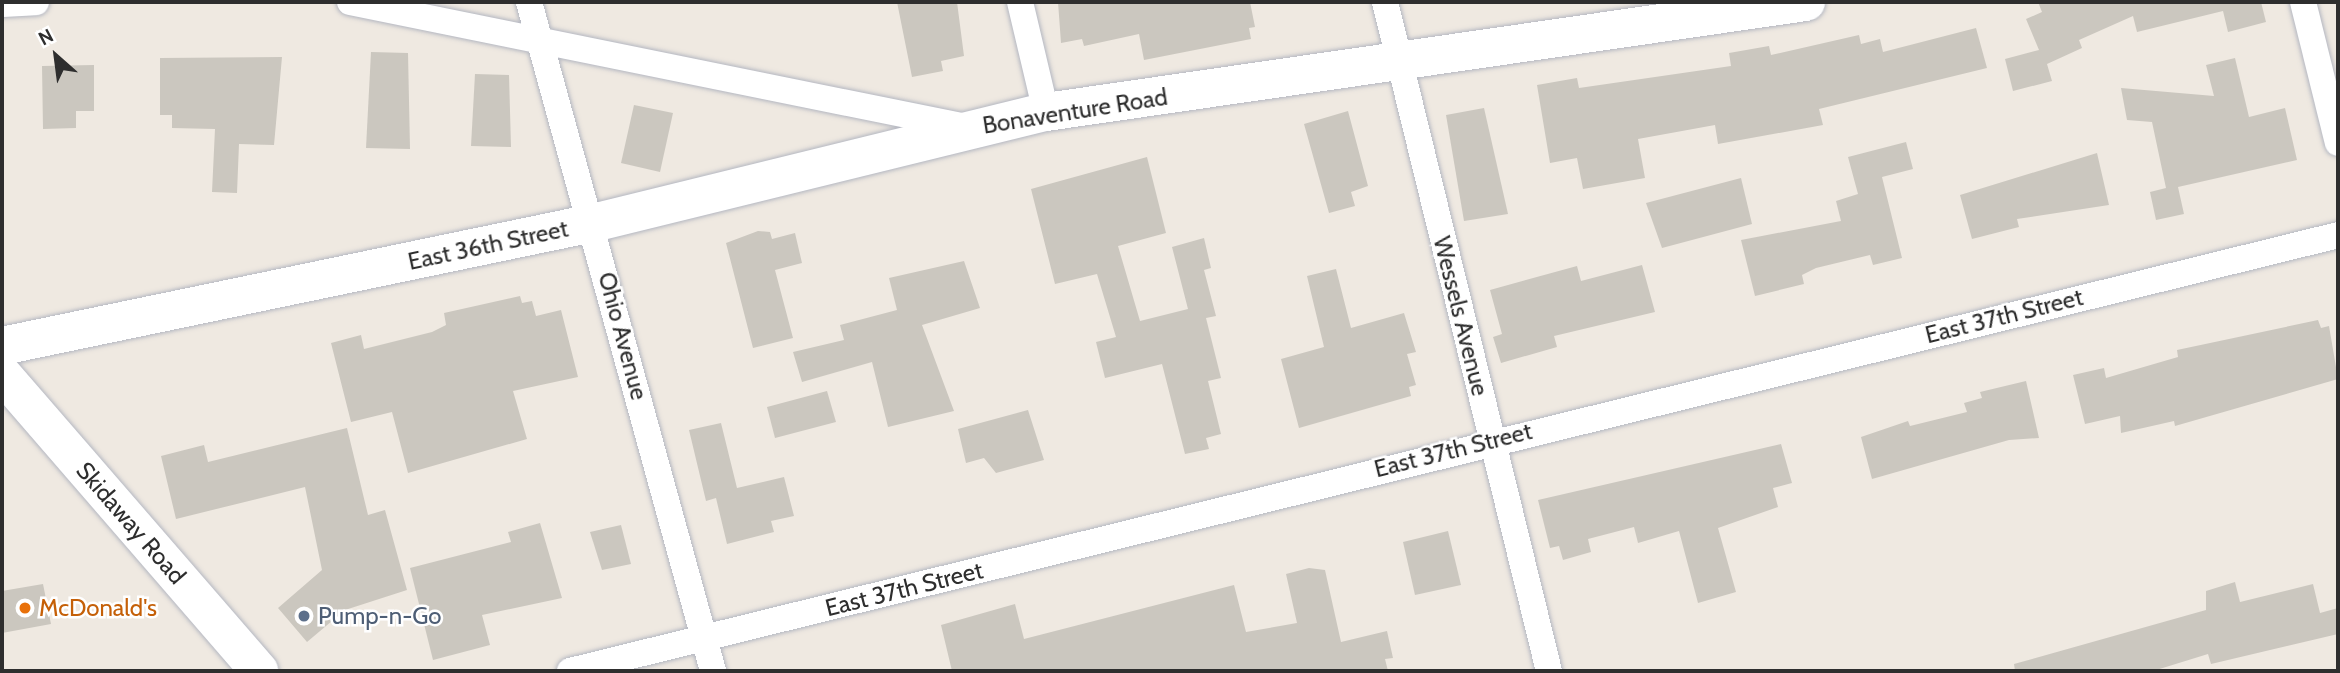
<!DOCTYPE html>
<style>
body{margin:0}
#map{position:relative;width:2340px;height:673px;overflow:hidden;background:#efe9e1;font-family:Cabin,sans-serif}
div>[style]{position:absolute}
.building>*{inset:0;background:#cbc7bf}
.roads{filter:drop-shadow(0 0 2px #b4b7c1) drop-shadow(0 0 2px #b4b7c1)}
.street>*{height:26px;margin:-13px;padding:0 13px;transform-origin:13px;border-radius:13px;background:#fff}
.secondary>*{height:38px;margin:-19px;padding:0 19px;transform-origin:19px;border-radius:19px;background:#fff}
.dots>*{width:19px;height:19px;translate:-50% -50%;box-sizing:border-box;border:4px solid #fff;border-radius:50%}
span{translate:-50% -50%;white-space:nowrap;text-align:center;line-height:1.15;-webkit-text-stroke:5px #fff;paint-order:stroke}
.street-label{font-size:24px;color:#2e2e2e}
.food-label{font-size:24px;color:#c56008}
.left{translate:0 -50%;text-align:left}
.service-label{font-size:24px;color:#4e5e75}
.frame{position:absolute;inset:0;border:4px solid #2e2e2e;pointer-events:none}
.north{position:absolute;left:21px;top:21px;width:70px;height:70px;-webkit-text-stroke:5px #fff;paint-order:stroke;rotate:332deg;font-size:19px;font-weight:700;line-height:28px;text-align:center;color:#2e2e2e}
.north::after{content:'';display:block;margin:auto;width:24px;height:32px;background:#2e2e2e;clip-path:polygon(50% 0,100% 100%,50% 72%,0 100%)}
</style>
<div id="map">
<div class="building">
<i style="clip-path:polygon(897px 2px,957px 2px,964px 56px,941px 61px,943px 71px,912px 77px)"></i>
<i style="clip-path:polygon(1058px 2px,1250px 2px,1255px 27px,1249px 28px,1251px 39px,1144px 60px,1139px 34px,1084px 46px,1082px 39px,1061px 43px)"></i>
<i style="clip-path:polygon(2038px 2px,2261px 2px,2266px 22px,2228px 32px,2223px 11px,2137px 32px,2133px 16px,2079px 40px,2082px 48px,2047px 64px,2052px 81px,2013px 91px,2005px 59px,2039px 50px,2026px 19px,2042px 12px)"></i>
<i style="clip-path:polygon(1976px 28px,1987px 68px,1819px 109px,1823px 125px,1718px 144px,1715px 125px,1638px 139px,1645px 178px,1583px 189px,1577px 158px,1550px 163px,1537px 85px,1577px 78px,1579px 88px,1731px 66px,1729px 53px,1769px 46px,1771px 55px,1859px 35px,1861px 44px,1880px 39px,1883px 52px)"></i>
<i style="clip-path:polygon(371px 52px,408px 53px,410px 149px,366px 148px)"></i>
<i style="clip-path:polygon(282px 57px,274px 145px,239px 144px,237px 193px,212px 192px,215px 129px,172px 128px,172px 115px,160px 115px,160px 58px)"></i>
<i style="clip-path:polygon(2235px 58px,2249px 117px,2285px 108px,2297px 160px,2178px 187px,2184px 214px,2156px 220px,2150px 192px,2166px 188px,2152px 122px,2127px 120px,2121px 88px,2214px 96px,2206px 65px)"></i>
<i style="clip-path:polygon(94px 65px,94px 111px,76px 111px,76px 128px,43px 129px,42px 66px)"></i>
<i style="clip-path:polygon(475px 74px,509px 75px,511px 147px,471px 146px)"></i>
<i style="clip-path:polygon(634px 105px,673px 113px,660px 172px,621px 163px)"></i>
<i style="clip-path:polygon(1484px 108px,1508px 214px,1464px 221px,1446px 115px)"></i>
<i style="clip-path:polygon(1348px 111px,1368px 186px,1351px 192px,1355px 206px,1329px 213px,1304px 124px)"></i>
<i style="clip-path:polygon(1906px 142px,1913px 169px,1882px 177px,1902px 258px,1873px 265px,1870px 255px,1816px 268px,1802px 275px,1804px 284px,1755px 296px,1741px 240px,1841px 221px,1836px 201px,1858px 194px,1848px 157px)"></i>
<i style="clip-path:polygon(2097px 153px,2109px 205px,2017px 219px,2019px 227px,1972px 239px,1960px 195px)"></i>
<i style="clip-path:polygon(1147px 157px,1166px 233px,1118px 246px,1140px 321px,1188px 309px,1172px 247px,1204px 238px,1211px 268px,1204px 270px,1216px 316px,1206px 318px,1221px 378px,1208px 381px,1221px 434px,1206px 438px,1209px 449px,1185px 454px,1162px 364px,1105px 378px,1096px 342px,1116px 337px,1097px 274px,1055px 284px,1031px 189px)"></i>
<i style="clip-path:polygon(1741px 178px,1752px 224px,1662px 248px,1646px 203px)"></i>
<i style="clip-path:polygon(758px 231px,770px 232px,772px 239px,795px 233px,802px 263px,775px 270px,793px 338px,753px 348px,726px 243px)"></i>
<i style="clip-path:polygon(964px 261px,980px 308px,922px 325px,954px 411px,888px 427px,872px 362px,802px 382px,793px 352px,844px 340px,840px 325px,897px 310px,889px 278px)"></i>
<i style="clip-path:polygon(1642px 265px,1655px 312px,1554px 336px,1557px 347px,1501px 363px,1493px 337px,1502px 334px,1490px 290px,1577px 266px,1581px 281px)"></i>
<i style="clip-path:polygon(1336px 269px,1351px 328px,1404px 313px,1416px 352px,1407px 354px,1416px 385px,1409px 387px,1411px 396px,1299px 428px,1281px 359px,1324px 347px,1307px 276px)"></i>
<i style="clip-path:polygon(520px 296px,522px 303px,532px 301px,536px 316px,561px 310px,578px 377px,513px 391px,527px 439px,408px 473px,392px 412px,351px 422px,331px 343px,361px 335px,364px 349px,432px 332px,446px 325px,444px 313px)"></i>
<i style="clip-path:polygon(2318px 320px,2321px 328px,2329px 326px,2338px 379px,2175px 426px,2174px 421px,2121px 433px,2120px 416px,2085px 424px,2073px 375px,2104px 368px,2106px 378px,2178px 357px,2177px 350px)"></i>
<i style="clip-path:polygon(2026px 381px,2039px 438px,2009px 440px,1872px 479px,1861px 437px,1908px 421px,1910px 426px,1967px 412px,1964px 403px,1982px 398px,1980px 392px)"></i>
<i style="clip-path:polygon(827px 391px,836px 422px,775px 438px,767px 407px)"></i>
<i style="clip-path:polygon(1028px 410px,1044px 460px,996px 473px,984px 458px,966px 463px,958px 429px)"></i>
<i style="clip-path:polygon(721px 423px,737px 488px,784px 477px,794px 516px,771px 521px,774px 532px,727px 544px,716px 498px,706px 501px,689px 430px)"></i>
<i style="clip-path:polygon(347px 428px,368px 515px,385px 510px,407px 590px,345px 610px,307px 642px,278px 608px,322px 570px,305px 487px,176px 519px,161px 456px,204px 445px,208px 462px)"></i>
<i style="clip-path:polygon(1781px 444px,1792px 483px,1773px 488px,1778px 507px,1718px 528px,1736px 592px,1698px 603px,1679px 531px,1638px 543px,1634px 527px,1588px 539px,1591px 552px,1563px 560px,1559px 546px,1550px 548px,1538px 500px)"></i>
<i style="clip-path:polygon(540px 523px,562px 598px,482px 615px,490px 645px,433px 660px,410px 568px,511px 542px,508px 532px)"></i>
<i style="clip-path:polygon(621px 525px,631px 564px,602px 570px,590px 532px)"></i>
<i style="clip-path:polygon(1448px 531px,1461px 585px,1415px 595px,1403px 542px)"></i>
<i style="clip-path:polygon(1309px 568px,1325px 570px,1341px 642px,1387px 631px,1393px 658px,1385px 659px,1388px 671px,952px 671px,941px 625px,1015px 604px,1024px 639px,1234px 585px,1246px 632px,1297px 623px,1286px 574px)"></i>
<i style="clip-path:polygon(2235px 582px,2240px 602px,2313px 584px,2320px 613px,2338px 608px,2338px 634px,2211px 664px,2208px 654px,2153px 671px,2015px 671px,2014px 664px,2206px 610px,2206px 591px)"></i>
<i style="clip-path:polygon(43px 584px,51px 624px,2px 633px,2px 591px)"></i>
</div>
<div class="roads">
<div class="street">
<i style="left:350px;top:2px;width:629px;rotate:11.47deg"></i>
<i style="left:529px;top:2px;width:694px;rotate:74.62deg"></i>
<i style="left:1020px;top:2px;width:113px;rotate:76.7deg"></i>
<i style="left:1385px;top:2px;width:689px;rotate:76.23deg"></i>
<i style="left:2303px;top:2px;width:145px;rotate:76.1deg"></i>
<i style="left:2px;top:4px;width:34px;rotate:-3deg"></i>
<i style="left:570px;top:671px;width:1821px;rotate:-13.85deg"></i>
</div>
<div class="secondary">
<i style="left:2px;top:346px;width:604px;rotate:-11.76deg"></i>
<i style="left:593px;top:223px;width:466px;rotate:-13.8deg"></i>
<i style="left:1046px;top:112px;width:768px;rotate:-8.24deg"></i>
<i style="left:2px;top:374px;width:393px;rotate:49.1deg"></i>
</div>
</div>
<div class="dots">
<i style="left:25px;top:608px;background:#e8710a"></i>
<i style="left:304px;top:616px;background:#5c6f8a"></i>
</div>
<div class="street-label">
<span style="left:1075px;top:111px;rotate:-9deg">Bonaventure Road</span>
<span style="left:488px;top:245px;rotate:-12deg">East 36th Street</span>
<span style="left:1461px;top:316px;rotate:76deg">Wessels Avenue</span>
<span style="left:2004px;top:316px;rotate:-14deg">East 37th Street</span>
<span style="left:623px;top:336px;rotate:75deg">Ohio Avenue</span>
<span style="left:1453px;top:450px;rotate:-14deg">East 37th Street</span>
<span style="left:131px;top:523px;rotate:49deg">Skidaway Road</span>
<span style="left:904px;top:589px;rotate:-14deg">East 37th Street</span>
</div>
<div class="food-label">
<span class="left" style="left:39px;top:608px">McDonald's</span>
</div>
<div class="service-label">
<span class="left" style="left:318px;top:616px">Pump-n-Go</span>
</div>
<div class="frame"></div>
<div class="north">N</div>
</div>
